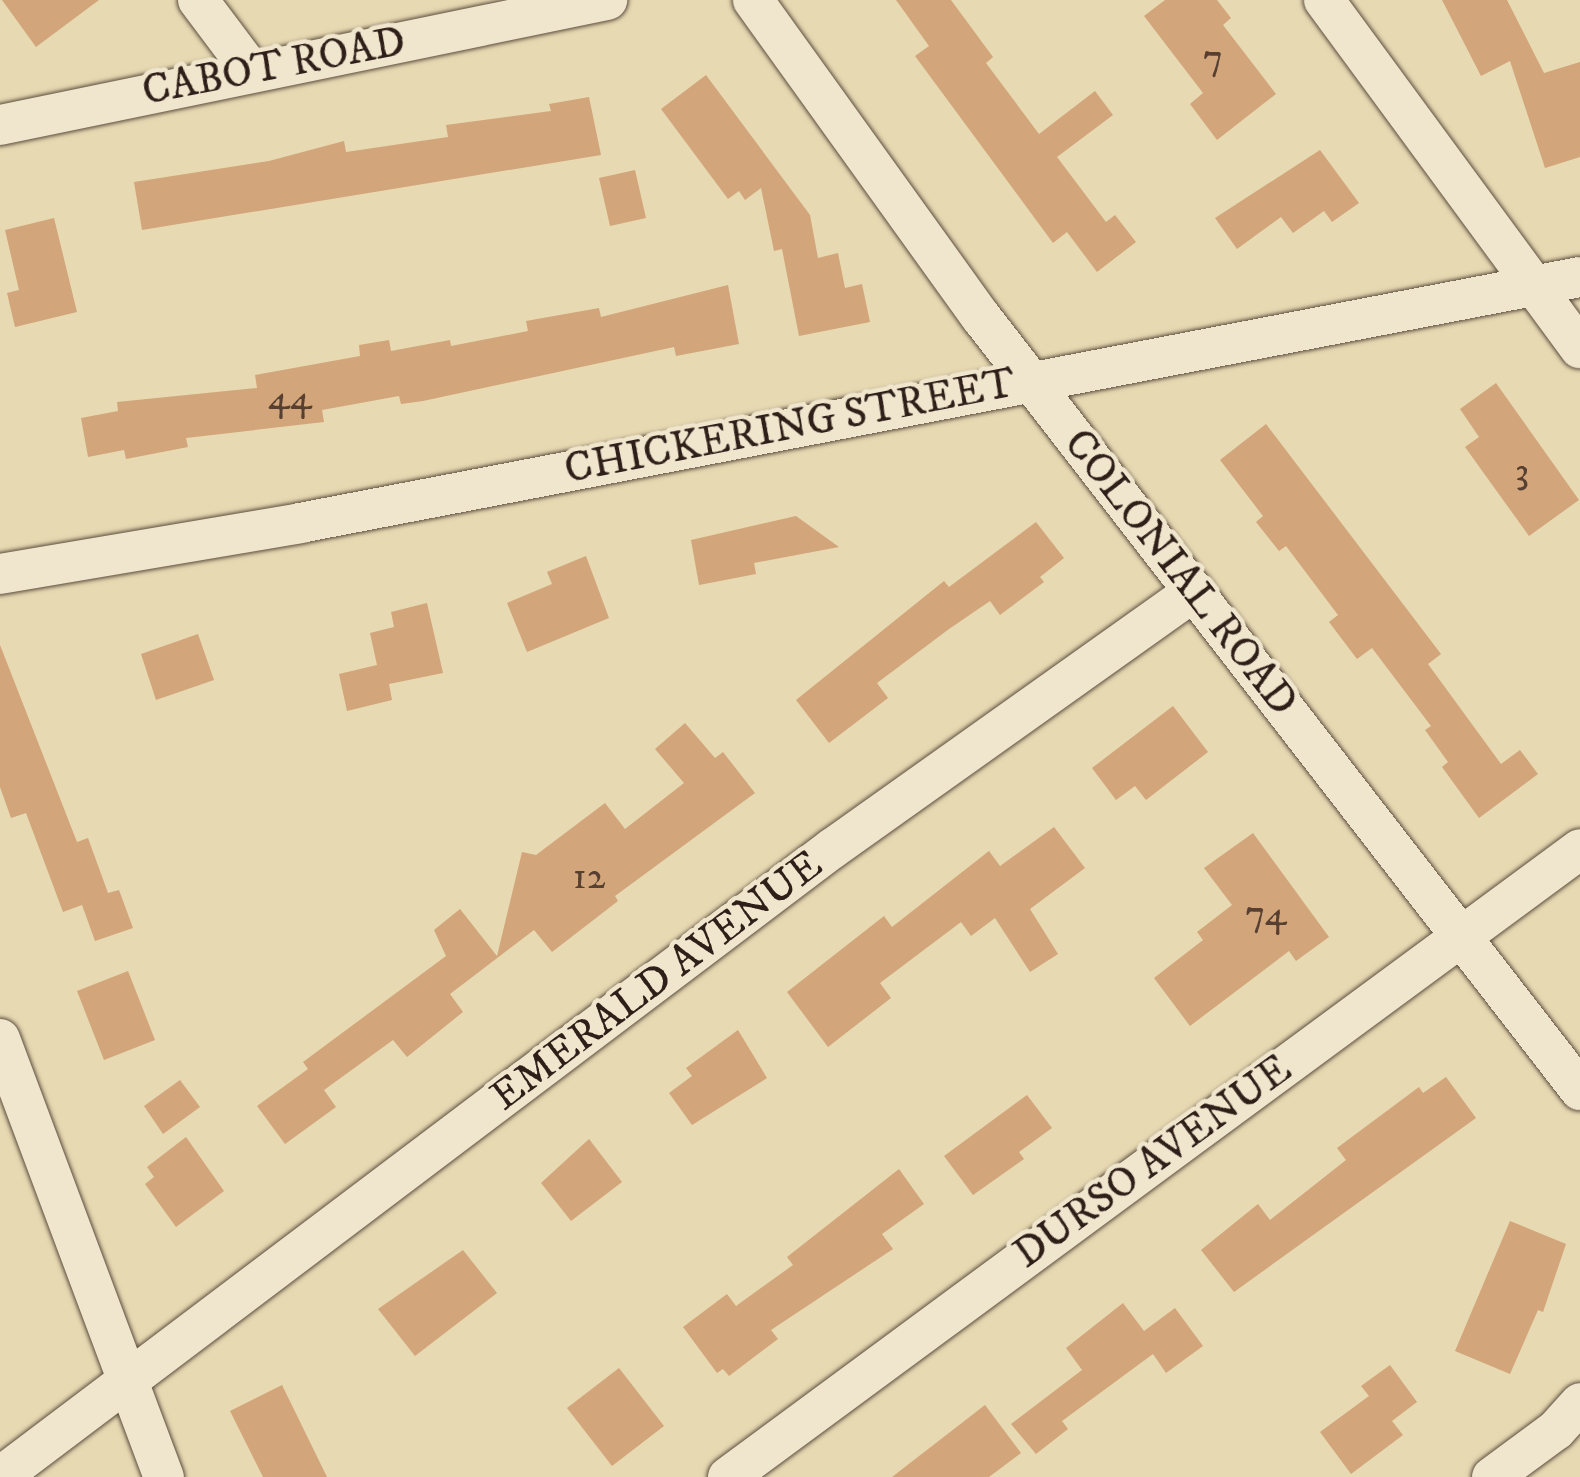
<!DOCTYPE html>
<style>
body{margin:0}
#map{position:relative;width:1580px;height:1477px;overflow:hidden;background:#e7d9b2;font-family:"IM FELL DW Pica",serif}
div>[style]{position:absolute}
.building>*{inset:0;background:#d2a57a}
.roads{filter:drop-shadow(0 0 2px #5c4e3f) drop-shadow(0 0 2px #5c4e3f)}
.minor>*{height:40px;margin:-20px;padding:0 20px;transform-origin:20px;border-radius:20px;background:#efe6cd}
span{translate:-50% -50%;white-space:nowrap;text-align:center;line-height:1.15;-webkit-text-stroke:9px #efe6cd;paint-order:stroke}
.number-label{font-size:38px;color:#574031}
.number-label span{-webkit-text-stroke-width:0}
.street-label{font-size:42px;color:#2e1f19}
</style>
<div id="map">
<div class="building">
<i style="clip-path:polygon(2px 0,99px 0,36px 47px)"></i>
<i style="clip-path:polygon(896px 0,951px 0,993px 57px,986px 63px,1039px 134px,1095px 91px,1113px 115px,1057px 157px,1106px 222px,1115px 215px,1136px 242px,1097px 272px,1067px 232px,1053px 243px,915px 56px,929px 46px)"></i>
<i style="clip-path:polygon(1165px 0,1217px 0,1231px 18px,1223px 25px,1276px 94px,1217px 140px,1190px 104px,1203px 93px,1144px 16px)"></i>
<i style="clip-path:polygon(1442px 0,1507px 0,1544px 73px,1580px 62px,1580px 157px,1545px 168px,1510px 61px,1481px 76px)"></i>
<i style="clip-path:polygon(706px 75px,810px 215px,818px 258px,838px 253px,845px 288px,862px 284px,870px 322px,799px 336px,782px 249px,774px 251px,761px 188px,745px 200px,739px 191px,728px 199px,661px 109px)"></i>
<i style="clip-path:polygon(589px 97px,601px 155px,142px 230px,134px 182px,269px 161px,344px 141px,346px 152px,448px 137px,446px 125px,551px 111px,549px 104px)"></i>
<i style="clip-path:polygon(1320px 150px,1359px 203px,1332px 222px,1324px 211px,1293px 233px,1281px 217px,1237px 249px,1215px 218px)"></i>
<i style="clip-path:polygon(635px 170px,646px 218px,610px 226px,599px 178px)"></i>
<i style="clip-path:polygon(54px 218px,77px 312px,15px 327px,7px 293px,19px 290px,5px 230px)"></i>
<i style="clip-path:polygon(728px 285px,739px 344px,676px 356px,674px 347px,423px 401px,401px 404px,399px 396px,322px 410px,324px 422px,186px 438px,188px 447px,126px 459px,124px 450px,88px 457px,81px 418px,118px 411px,117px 402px,257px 388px,255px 375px,360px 356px,359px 345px,389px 340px,391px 351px,450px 340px,451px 346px,528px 331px,526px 321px,599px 308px,601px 317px)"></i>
<i style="clip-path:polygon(1496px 383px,1579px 500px,1529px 536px,1465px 447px,1479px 437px,1460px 409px)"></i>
<i style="clip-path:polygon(1266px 424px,1441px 654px,1428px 664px,1501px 764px,1520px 750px,1538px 774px,1479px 818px,1442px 767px,1448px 762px,1425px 730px,1431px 726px,1372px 648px,1357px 659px,1329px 622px,1338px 615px,1286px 546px,1279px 551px,1256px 522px,1263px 516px,1220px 460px)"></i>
<i style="clip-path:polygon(796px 516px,839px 547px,754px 563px,756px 574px,699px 585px,691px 540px)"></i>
<i style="clip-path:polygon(1036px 522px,1064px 558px,1040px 577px,1044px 582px,1000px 615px,990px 601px,949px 629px,877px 683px,888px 698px,829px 743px,796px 700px,944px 581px,949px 587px)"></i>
<i style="clip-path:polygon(586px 556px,609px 618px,527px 652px,507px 603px,552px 584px,547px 572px)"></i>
<i style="clip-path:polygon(427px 603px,443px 673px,389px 684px,392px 700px,347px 711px,339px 674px,377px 665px,370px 633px,394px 627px,391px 612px)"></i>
<i style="clip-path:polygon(198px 634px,214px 680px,156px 700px,141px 654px)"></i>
<i style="clip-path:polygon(0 645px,77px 842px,88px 838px,108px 893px,119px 890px,133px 928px,95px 941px,82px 905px,63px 912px,26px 813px,11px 818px,0 787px)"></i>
<i style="clip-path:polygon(1173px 706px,1208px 752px,1146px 800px,1135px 786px,1116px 800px,1092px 768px)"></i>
<i style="clip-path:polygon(685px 723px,715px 758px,723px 752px,755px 793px,615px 896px,618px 901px,552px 952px,534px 930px,450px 994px,463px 1012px,407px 1057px,393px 1040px,324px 1090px,336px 1107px,285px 1144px,257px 1106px,308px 1069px,303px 1062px,446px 956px,434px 930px,460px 909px,497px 956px,522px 852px,536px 855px,605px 803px,625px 829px,684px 783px,655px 749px)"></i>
<i style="clip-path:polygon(1054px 827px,1085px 868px,1030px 909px,1058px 954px,1030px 972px,995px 918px,971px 936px,961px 922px,880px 983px,891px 998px,828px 1047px,787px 992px,884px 916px,892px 927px,989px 851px,1000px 866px)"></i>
<i style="clip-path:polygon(1253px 833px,1329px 937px,1296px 961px,1289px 951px,1190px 1026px,1154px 978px,1203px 940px,1197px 932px,1232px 905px,1204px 868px)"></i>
<i style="clip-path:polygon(128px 971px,155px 1040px,104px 1060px,77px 991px)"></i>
<i style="clip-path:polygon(738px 1030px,767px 1078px,692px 1125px,669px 1093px,692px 1076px,686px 1068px)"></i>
<i style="clip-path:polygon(1446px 1077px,1476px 1118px,1234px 1292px,1201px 1250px,1258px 1204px,1270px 1220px,1346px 1160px,1337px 1148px,1419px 1087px,1423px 1093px)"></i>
<i style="clip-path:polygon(180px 1080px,200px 1107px,163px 1134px,144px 1106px)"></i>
<i style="clip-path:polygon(1027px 1095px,1052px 1128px,1019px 1152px,1024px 1159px,973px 1195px,944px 1156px)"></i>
<i style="clip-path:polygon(186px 1137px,224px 1191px,176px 1227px,145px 1184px,154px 1177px,147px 1167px)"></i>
<i style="clip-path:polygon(589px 1139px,622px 1182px,571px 1221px,541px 1183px)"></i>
<i style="clip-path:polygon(899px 1169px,924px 1204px,882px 1234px,893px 1249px,771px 1330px,778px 1339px,729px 1376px,723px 1369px,717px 1373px,683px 1327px,727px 1294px,736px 1306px,793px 1265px,787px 1257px)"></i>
<i style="clip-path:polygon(1510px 1221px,1566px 1244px,1543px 1312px,1538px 1310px,1510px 1374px,1455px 1351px)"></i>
<i style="clip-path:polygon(463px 1250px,497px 1293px,415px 1356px,378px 1309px)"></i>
<i style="clip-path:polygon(1123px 1303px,1144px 1331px,1175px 1308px,1203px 1346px,1166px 1373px,1153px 1354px,1062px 1421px,1068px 1429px,1036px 1454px,1011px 1424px,1082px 1370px,1066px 1348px)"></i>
<i style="clip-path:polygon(1390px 1365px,1417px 1402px,1392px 1421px,1403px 1435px,1351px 1474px,1320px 1432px,1369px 1396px,1361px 1386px)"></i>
<i style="clip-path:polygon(619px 1368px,664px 1426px,612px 1466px,567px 1408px)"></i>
<i style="clip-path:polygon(282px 1385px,327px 1477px,263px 1477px,230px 1411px)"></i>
<i style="clip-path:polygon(985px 1405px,1021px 1453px,989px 1477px,892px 1477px)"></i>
</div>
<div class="roads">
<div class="minor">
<i style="left:198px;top:0;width:90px;rotate:53.1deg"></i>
<i style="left:753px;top:0;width:390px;rotate:54.3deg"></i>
<i style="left:981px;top:317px;width:978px;rotate:52.23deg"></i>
<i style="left:1324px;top:0;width:432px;rotate:53.7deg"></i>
<i style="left:0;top:125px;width:620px;rotate:-11.64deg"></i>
<i style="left:0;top:574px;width:304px;rotate:-9.6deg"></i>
<i style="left:300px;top:523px;width:1303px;rotate:-10.88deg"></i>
<i style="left:0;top:1039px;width:468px;rotate:69.5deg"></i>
<i style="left:0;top:1477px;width:1044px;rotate:-37.06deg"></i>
<i style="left:833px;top:848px;width:443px;rotate:-35.4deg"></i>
<i style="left:728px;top:1477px;width:1058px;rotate:-36.39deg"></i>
<i style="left:1492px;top:1477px;width:79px;rotate:-36.3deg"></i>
<i style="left:1556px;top:1430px;width:36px;rotate:-48deg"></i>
</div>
</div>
<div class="number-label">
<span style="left:1213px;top:59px">7</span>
<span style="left:290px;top:399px">44</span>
<span style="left:1522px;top:473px">3</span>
<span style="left:589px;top:878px">12</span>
<span style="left:1266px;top:915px">74</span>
</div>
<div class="street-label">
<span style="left:274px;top:67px;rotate:-11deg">CABOT ROAD</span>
<span style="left:790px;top:427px;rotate:-11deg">CHICKERING STREET</span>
<span style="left:1180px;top:573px;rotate:52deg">COLONIAL ROAD</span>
<span style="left:657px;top:981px;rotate:-37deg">EMERALD AVENUE</span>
<span style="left:1153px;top:1162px;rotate:-36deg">DURSO AVENUE</span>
</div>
</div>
